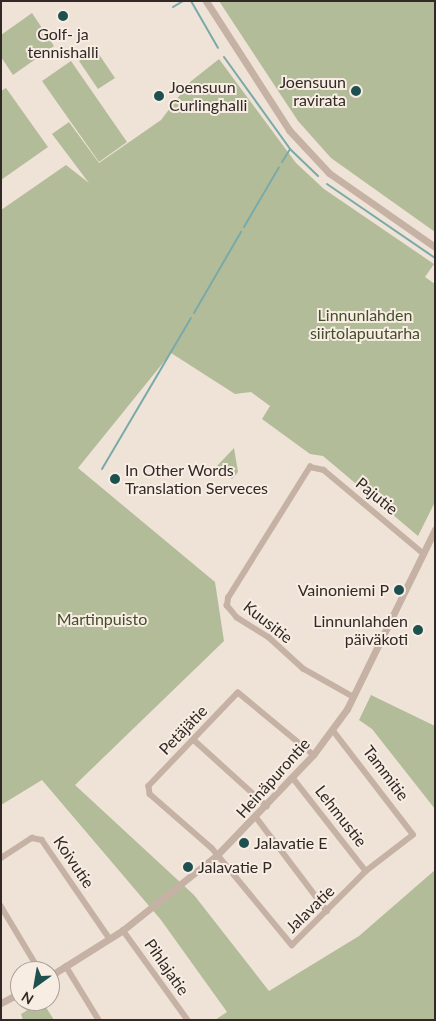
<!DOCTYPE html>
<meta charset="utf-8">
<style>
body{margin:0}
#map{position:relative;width:436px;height:1021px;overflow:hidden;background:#efe3d8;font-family:Lato,sans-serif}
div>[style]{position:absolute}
.green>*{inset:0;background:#b3bc99}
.stream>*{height:2px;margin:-1px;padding:0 1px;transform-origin:1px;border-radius:1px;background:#79aaa9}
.minor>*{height:5.5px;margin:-2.75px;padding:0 2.75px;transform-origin:2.75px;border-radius:2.75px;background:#c6b2a5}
.tertiary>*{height:7px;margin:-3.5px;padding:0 3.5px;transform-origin:3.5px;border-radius:3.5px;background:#c6b2a5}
.dots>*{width:14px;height:14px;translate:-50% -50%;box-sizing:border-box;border:2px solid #f7ede3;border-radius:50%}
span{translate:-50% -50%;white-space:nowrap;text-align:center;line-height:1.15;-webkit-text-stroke:4px #f7ede3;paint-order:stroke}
.poi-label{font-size:16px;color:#322926}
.right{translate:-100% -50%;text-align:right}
.left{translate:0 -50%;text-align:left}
.park-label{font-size:16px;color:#444e2b}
.street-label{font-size:16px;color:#322926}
.frame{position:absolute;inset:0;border:2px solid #322926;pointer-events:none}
.north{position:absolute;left:10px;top:961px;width:50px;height:50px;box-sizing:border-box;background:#f7ede3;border:1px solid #a89f97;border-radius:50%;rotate:212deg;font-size:14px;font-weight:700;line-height:20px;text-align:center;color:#322926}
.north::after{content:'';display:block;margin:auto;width:18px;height:22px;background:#1e5050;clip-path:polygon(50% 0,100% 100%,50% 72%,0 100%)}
</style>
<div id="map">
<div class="green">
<i style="clip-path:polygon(219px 1px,435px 1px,435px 232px,331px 158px,298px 121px)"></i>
<i style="clip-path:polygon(32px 13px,54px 46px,13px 75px,1px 57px,1px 35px)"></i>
<i style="clip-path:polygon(96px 50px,115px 78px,98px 89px,79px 61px)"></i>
<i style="clip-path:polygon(219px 59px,296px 163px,324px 189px,434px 264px,425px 277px,435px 284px,435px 502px,418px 536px,323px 456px,310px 454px,262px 419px,270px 406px,251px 392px,235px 394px,171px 353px,78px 468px,215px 582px,224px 641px,75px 785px,194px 895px,269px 991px,359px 936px,435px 870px,435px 1020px,215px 1020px,227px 1012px,161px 920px,42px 780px,1px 805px,1px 210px,66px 165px,89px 183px,52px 134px,69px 122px,99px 163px,161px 120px,190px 82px)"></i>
<i style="clip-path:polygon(71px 61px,127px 142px,99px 162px,42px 81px)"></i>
<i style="clip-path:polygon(6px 88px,48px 147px,1px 180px,1px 91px)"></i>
<i style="clip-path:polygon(234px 448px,238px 472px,232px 479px,217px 466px)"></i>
<i style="clip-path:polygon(371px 695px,435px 726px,435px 809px,372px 729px,359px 720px)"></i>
<i style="clip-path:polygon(42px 1001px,54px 1020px,23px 1020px,21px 1014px)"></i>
</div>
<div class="stream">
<i style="left:191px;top:1px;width:54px;rotate:60.1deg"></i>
<i style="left:173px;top:7px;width:12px;rotate:-31deg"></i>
<i style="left:224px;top:57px;width:113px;rotate:54.3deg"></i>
<i style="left:282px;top:162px;width:15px;rotate:-58deg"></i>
<i style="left:290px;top:149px;width:39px;rotate:44deg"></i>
<i style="left:327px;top:184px;width:131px;rotate:34.4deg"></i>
<i style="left:244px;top:227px;width:69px;rotate:-59.7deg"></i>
<i style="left:194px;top:313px;width:94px;rotate:-59.9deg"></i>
<i style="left:102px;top:469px;width:175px;rotate:-59.5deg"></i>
</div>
<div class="minor">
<i style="left:353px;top:697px;width:57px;rotate:-150.8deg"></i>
<i style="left:303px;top:669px;width:46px;rotate:-137.6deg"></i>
<i style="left:269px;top:638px;width:38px;rotate:-148deg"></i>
<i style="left:237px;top:618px;width:16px;rotate:-130deg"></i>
<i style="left:227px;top:606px;width:8px;rotate:-83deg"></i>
<i style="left:228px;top:598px;width:155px;rotate:-58deg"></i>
<i style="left:310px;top:467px;width:14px;rotate:12deg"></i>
<i style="left:324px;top:470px;width:129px;rotate:40deg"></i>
<i style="left:193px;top:739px;width:100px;rotate:42.2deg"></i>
<i style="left:313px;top:755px;width:97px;rotate:-140.4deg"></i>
<i style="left:238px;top:693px;width:129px;rotate:133.7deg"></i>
<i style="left:149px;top:786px;width:8px;rotate:83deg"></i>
<i style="left:150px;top:794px;width:82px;rotate:41.1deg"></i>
<i style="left:212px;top:848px;width:126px;rotate:50.5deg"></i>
<i style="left:292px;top:945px;width:105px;rotate:-45deg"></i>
<i style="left:366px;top:871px;width:59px;rotate:-37.5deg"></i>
<i style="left:413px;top:835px;width:131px;rotate:-127.6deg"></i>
<i style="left:293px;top:778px;width:118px;rotate:51.9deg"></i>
<i style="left:256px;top:817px;width:118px;rotate:52.9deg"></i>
<i style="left:1px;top:858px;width:37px;rotate:-33deg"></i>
<i style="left:32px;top:838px;width:10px;rotate:11deg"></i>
<i style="left:42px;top:840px;width:120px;rotate:55.5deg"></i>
<i style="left:1px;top:906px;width:76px;rotate:59deg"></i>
<i style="left:123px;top:930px;width:111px;rotate:54.2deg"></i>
<i style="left:66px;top:966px;width:63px;rotate:58.6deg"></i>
</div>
<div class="tertiary">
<i style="left:206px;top:1px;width:153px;rotate:57.2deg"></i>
<i style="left:289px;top:130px;width:59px;rotate:47.1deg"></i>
<i style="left:329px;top:173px;width:129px;rotate:34.9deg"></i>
<i style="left:50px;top:976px;width:86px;rotate:-32.2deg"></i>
<i style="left:123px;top:930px;width:120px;rotate:-38.6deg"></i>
<i style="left:217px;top:855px;width:139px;rotate:-46.2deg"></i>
<i style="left:313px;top:755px;width:57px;rotate:-53.5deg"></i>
<i style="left:347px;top:709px;width:200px;rotate:-63.9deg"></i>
<i style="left:1px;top:1003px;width:21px;rotate:-28deg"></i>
</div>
<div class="dots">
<i style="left:63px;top:16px;background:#1e5050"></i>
<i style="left:356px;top:91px;background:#1e5050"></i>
<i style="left:159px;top:96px;background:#1e5050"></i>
<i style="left:115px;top:479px;background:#1e5050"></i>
<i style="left:399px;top:590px;background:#1e5050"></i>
<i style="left:418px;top:630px;background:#1e5050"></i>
<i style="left:244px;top:843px;background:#1e5050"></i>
<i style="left:188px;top:867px;background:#1e5050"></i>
</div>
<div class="poi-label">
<span style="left:63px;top:43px">Golf- ja<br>tennishalli</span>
<span class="right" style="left:346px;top:91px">Joensuun<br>ravirata</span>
<span class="left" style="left:169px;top:96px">Joensuun<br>Curlinghalli</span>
<span class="left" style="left:125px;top:479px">In Other Words<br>Translation Serveces</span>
<span class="right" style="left:389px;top:590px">Vainoniemi P</span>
<span class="right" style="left:408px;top:630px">Linnunlahden<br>päiväkoti</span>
<span class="left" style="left:254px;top:843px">Jalavatie E</span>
<span class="left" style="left:198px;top:867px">Jalavatie P</span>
</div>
<div class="park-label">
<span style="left:365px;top:324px">Linnunlahden<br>siirtolapuutarha</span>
<span style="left:102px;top:619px">Martinpuisto</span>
</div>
<div class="street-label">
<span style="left:377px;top:496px;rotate:39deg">Pajutie</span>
<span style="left:268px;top:622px;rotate:38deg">Kuusitie</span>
<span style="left:183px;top:730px;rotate:-46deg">Petäjätie</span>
<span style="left:386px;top:773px;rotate:53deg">Tammitie</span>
<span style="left:273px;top:778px;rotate:-48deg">Heinäpurontie</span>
<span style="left:341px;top:816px;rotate:52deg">Lehmustie</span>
<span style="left:74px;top:862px;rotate:56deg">Koivutie</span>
<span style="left:310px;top:909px;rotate:-44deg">Jalavatie</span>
<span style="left:167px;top:967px;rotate:55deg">Pihlajatie</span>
</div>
<div class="frame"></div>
<div class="north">N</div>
</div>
